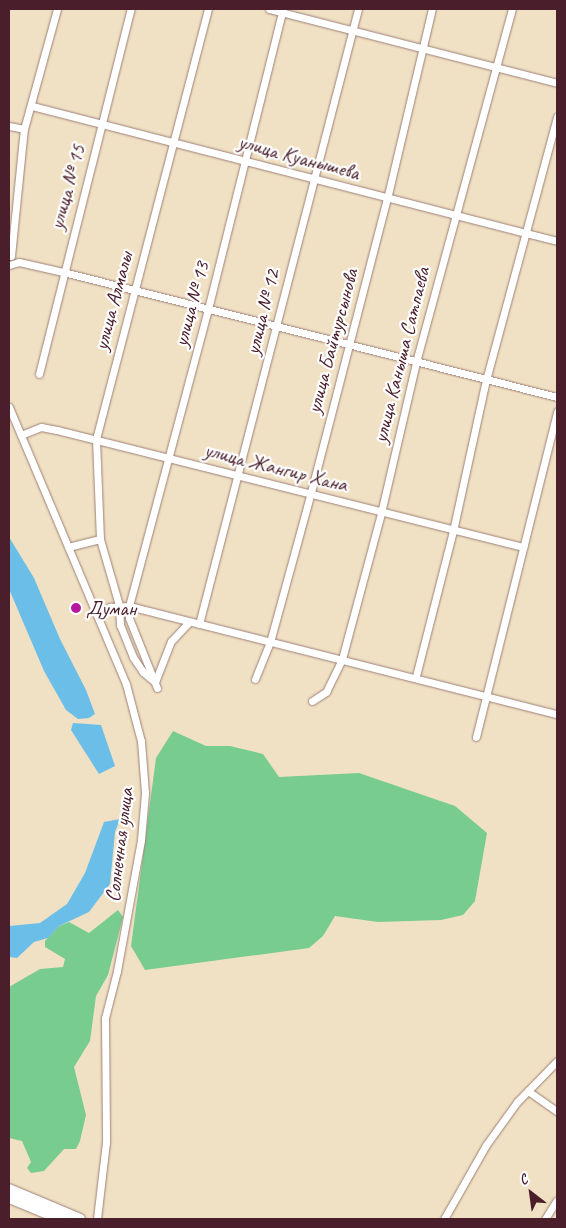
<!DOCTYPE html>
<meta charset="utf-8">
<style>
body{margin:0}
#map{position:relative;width:566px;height:1228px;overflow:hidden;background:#f1e1c4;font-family:Caveat,sans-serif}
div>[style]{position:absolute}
.green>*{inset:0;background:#78cc8f}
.water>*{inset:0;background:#6bbee7}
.roads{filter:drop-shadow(0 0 1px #9e8078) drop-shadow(0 0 1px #9e8078)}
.minor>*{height:7px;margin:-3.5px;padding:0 3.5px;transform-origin:3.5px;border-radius:3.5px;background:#fff}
.highway>*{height:10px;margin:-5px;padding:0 5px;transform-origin:5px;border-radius:5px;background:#fff}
.dots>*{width:14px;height:14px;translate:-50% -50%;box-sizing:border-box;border:2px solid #fff;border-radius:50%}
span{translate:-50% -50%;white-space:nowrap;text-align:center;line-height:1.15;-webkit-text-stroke:4.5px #fff;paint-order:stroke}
.street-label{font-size:21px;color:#4a1f2b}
.poi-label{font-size:21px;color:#4a1f2b}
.left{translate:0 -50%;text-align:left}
.frame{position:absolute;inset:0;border:10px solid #4a1f2b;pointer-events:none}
.north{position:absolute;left:506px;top:1168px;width:50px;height:50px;-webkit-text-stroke:4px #fff;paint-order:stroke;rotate:330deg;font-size:14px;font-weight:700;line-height:20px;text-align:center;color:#4a1f2b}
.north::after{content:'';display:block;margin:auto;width:18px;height:22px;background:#4a1f2b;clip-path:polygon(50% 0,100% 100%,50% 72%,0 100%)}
</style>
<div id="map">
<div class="green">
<i style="clip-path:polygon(173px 731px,206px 746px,230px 746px,263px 754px,279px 777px,359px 773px,455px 806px,487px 833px,475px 901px,463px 915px,441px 920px,378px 922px,335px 916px,323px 936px,309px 948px,145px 970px,131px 946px,156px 758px)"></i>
<i style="clip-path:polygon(118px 910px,123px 917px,108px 975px,96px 996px,90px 1041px,74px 1067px,86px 1115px,80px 1141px,76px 1149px,64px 1149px,44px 1171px,31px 1173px,27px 1168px,31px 1162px,22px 1141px,9px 1138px,9px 987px,40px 969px,63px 967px,65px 959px,45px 947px,45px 941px,59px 926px,69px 922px,89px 933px)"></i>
</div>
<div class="water">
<i style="clip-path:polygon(9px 537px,34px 578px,60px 639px,86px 690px,95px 714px,89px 718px,78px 719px,66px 710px,44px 671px,9px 589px)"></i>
<i style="clip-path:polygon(73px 723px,101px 725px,115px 766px,99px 774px,71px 730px)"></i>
<i style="clip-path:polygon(120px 819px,115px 832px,110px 884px,89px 912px,59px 926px,48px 938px,34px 942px,17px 958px,9px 957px,9px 926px,40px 923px,67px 904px,85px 873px,104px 822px)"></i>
</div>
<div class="roads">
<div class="minor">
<i style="left:269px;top:9px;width:297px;rotate:14.4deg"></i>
<i style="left:32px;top:106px;width:542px;rotate:14.42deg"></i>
<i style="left:9px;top:126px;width:15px;rotate:11deg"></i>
<i style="left:11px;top:256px;width:128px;rotate:-84.2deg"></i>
<i style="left:24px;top:129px;width:124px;rotate:-74.6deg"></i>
<i style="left:9px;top:265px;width:10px;rotate:-17deg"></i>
<i style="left:19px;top:262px;width:45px;rotate:12.8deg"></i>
<i style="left:63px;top:272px;width:510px;rotate:14.2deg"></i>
<i style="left:39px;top:374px;width:376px;rotate:-75.9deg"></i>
<i style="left:9px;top:407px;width:301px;rotate:67.1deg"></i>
<i style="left:126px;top:684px;width:59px;rotate:75.3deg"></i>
<i style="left:141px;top:741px;width:52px;rotate:85.6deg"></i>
<i style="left:145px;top:793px;width:47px;rotate:94.9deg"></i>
<i style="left:141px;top:840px;width:133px;rotate:100.4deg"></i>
<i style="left:117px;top:971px;width:49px;rotate:104.3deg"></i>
<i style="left:105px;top:1018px;width:124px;rotate:89.5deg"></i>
<i style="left:106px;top:1142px;width:78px;rotate:96.7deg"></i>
<i style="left:21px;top:435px;width:22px;rotate:-22deg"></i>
<i style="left:41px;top:427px;width:16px;rotate:11deg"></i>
<i style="left:57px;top:430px;width:481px;rotate:14.1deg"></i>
<i style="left:68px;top:547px;width:33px;rotate:-14deg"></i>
<i style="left:96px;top:614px;width:16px;rotate:-27deg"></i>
<i style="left:110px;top:607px;width:19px;rotate:-3deg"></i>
<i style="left:129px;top:606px;width:441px;rotate:14.2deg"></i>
<i style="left:189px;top:622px;width:26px;rotate:133deg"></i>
<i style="left:171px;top:641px;width:44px;rotate:111.3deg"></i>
<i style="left:155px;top:682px;width:16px;rotate:-140deg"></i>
<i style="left:143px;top:672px;width:18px;rotate:-124deg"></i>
<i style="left:133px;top:657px;width:35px;rotate:-112deg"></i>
<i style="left:120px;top:625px;width:20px;rotate:-93deg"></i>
<i style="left:119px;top:605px;width:69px;rotate:-106.1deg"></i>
<i style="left:100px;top:539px;width:100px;rotate:-92.3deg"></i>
<i style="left:96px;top:439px;width:444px;rotate:-75.4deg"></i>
<i style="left:199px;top:624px;width:635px;rotate:-75.5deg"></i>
<i style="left:416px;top:676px;width:150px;rotate:-75.7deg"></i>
<i style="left:453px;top:531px;width:155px;rotate:-77.7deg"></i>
<i style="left:486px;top:380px;width:273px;rotate:-74.9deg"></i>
<i style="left:255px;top:679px;width:40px;rotate:-68deg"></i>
<i style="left:270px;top:642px;width:156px;rotate:-74.7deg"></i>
<i style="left:311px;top:492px;width:303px;rotate:-75.5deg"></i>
<i style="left:387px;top:199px;width:195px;rotate:-76.7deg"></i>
<i style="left:157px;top:688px;width:75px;rotate:-111.8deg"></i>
<i style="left:129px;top:618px;width:12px;rotate:-90deg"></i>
<i style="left:129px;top:606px;width:307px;rotate:-75.1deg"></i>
<i style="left:208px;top:309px;width:309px;rotate:-76deg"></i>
<i style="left:312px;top:701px;width:17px;rotate:-33deg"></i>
<i style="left:326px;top:692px;width:37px;rotate:-64deg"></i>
<i style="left:342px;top:659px;width:151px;rotate:-75deg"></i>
<i style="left:381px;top:513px;width:155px;rotate:-76.9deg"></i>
<i style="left:416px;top:362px;width:366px;rotate:-74.8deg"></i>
<i style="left:476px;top:737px;width:336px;rotate:-76deg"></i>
<i style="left:528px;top:1091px;width:35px;rotate:35deg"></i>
<i style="left:444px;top:1219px;width:85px;rotate:-60.4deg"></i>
<i style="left:486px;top:1145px;width:53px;rotate:-54.2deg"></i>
<i style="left:517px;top:1102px;width:57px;rotate:-45.7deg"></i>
<i style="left:545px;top:1219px;width:22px;rotate:-58deg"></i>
</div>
<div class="highway">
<i style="left:9px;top:1189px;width:77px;rotate:22.9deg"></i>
<i style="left:9px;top:1198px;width:55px;rotate:22.4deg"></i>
</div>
</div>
<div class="dots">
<i style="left:76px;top:608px;background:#b5179e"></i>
</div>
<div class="street-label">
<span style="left:299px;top:157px;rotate:15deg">улица Куанышева</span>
<span style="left:67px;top:187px;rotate:-75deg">улица № 15</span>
<span style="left:113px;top:301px;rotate:-75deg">улица Алмалы</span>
<span style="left:191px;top:304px;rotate:-75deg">улица № 13</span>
<span style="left:262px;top:312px;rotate:-76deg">улица № 12</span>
<span style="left:332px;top:341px;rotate:-75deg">улица Байтурсынова</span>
<span style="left:401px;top:355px;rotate:-76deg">улица Каныша Сатпаева</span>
<span style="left:276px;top:467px;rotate:14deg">улица Жангир Хана</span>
<span style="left:119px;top:845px;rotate:-83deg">Солнечная улица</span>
</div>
<div class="poi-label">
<span class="left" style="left:86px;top:608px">Думан</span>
</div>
<div class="frame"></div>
<div class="north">С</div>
</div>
